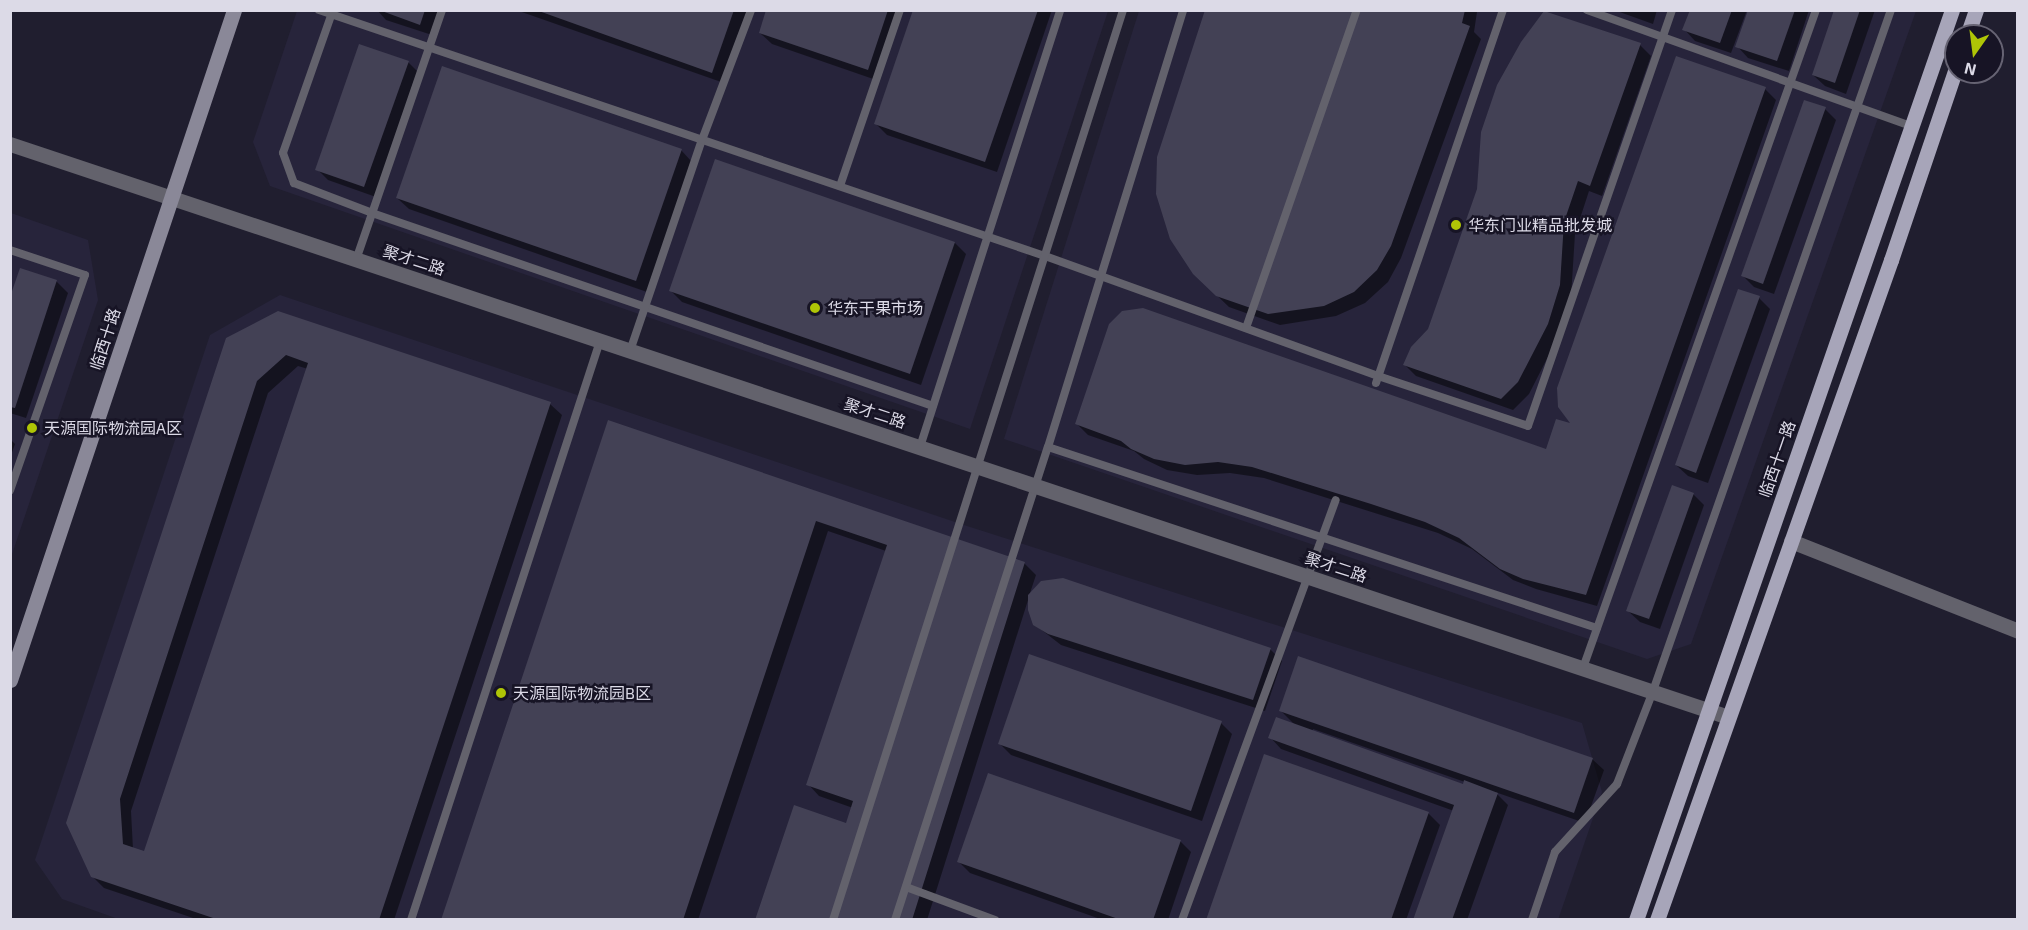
<!DOCTYPE html>
<meta charset="utf-8">
<style>
body{margin:0}
#map{position:relative;width:2028px;height:930px;overflow:hidden;background:#201e2f;font-family:"Exo 2","Noto Sans SC",sans-serif}
div>[style]{position:absolute}
.built>*{inset:0;background:#27243b}
.shadow>*{inset:0;background:#0007}
.building>*{inset:0;background:#434155}
.service>*{height:8px;margin:-4px;padding:0 4px;transform-origin:4px;border-radius:4px;background:#63626c}
.minor>*{height:15px;margin:-7.5px;padding:0 7.5px;transform-origin:7.5px;border-radius:7.5px;background:#63626c}
.tertiary>*{height:15px;margin:-7.5px;padding:0 7.5px;transform-origin:7.5px;border-radius:7.5px;background:#63626c}
.secondary>*{height:15px;margin:-7.5px;padding:0 7.5px;transform-origin:7.5px;border-radius:7.5px;background:#8a8898}
.primary>*{height:15px;margin:-7.5px;padding:0 7.5px;transform-origin:7.5px;border-radius:7.5px;background:#a7a5b9}
.dots>*{width:16px;height:16px;translate:-50% -50%;box-sizing:border-box;border:3px solid #171425;border-radius:50%}
span{translate:-50% -50%;white-space:nowrap;text-align:center;line-height:1.15;-webkit-text-stroke:5px #171425;paint-order:stroke}
.poi-label{font-size:16px;color:#dcdae7}
.left{translate:0 -50%;text-align:left}
.street-label{font-size:16px;color:#dcdae7}
.frame{position:absolute;inset:0;border:12px solid #dcdae7;pointer-events:none}
.north{position:absolute;left:1944px;top:24px;width:60px;height:60px;box-sizing:border-box;background:#171425;border:2px solid #666373;border-radius:50%;rotate:194deg;font-size:16px;font-weight:700;line-height:24px;text-align:center;color:#dcdae7}
.north::after{content:'';display:block;margin:auto;width:21px;height:27px;background:#afc506;clip-path:polygon(50% 0,100% 100%,50% 72%,0 100%)}
</style>
<div id="map">
<div class="built">
<i style="clip-path:polygon(297px 11px,1108px 11px,970px 429px,270px 186px,253px 142px)"></i>
<i style="clip-path:polygon(1139px 11px,1916px 11px,1691px 644px,1647px 659px,1004px 439px)"></i>
<i style="clip-path:polygon(11px 213px,88px 240px,98px 300px,11px 557px)"></i>
<i style="clip-path:polygon(280px 295px,967px 526px,1582px 723px,1602px 792px,1558px 920px,121px 920px,62px 899px,35px 860px,210px 335px)"></i>
</div>
<div class="shadow">
<i style="clip-path:polygon(377px 10px,440px 10px,432px 35px,386px 20px)"></i>
<i style="clip-path:polygon(516px 10px,749px 10px,724px 83px)"></i>
<i style="clip-path:polygon(768px 10px,903px 10px,879px 81px,772px 44px,760px 33px)"></i>
<i style="clip-path:polygon(914px 10px,1052px 10px,997px 172px,887px 135px,875px 123px)"></i>
<i style="clip-path:polygon(1206px 10px,1477px 12px,1474px 32px,1481px 39px,1401px 258px,1388px 282px,1365px 303px,1336px 316px,1280px 325px,1229px 307px,1206px 285px)"></i>
<i style="clip-path:polygon(1614px 10px,1657px 10px,1653px 24px)"></i>
<i style="clip-path:polygon(1691px 10px,1747px 10px,1731px 53px,1695px 41px,1684px 29px)"></i>
<i style="clip-path:polygon(1750px 10px,1809px 10px,1789px 71px,1748px 58px,1737px 46px)"></i>
<i style="clip-path:polygon(1836px 10px,1875px 10px,1846px 94px,1825px 86px,1813px 75px)"></i>
<i style="clip-path:polygon(1640px 45px,1651px 56px,1602px 196px,1589px 191px,1575px 234px,1571px 297px,1559px 335px,1529px 394px,1513px 410px,1416px 376px,1405px 365px)"></i>
<i style="clip-path:polygon(408px 62px,419px 73px,376px 197px,328px 180px,317px 169px)"></i>
<i style="clip-path:polygon(1765px 89px,1776px 100px,1597px 606px,1536px 589px,1513px 580px,1472px 549px,1438px 533px,1264px 478px,1230px 473px,1197px 475px,1167px 470px,1144px 459px,1134px 451px,1088px 435px,1077px 424px,1546px 450px,1574px 426px)"></i>
<i style="clip-path:polygon(1825px 109px,1836px 120px,1774px 294px,1754px 287px,1743px 276px)"></i>
<i style="clip-path:polygon(681px 150px,692px 162px,647px 292px,409px 209px,397px 198px)"></i>
<i style="clip-path:polygon(955px 243px,966px 254px,921px 385px,682px 302px,671px 291px)"></i>
<i style="clip-path:polygon(56px 281px,68px 293px,26px 418px,10px 413px,10px 302px)"></i>
<i style="clip-path:polygon(1759px 298px,1770px 309px,1708px 483px,1688px 476px,1676px 465px)"></i>
<i style="clip-path:polygon(evenodd,227px 339px,550px 404px,562px 415px,394px 920px,199px 920px,104px 888px,92px 876px,227px 339px,298px 366px,308px 369px,145px 853px,133px 849px,131px 811px,268px 393px,298px 366px)"></i>
<i style="clip-path:polygon(609px 422px,1024px 563px,1036px 575px,1029px 596px,1270px 649px,1282px 661px,1265px 711px,1061px 645px,1034px 624px,1029px 597px,927px 920px,757px 920px,847px 825px,853px 808px,819px 796px,808px 784px,886px 551px,828px 531px,698px 920px,442px 920px)"></i>
<i style="clip-path:polygon(10px 439px,15px 444px,10px 458px)"></i>
<i style="clip-path:polygon(1693px 494px,1704px 505px,1660px 629px,1640px 622px,1628px 611px)"></i>
<i style="clip-path:polygon(evenodd,1280px 710px,1592px 759px,1604px 770px,1585px 823px,1495px 792px,1508px 805px,1467px 920px,1414px 920px,1454px 811px,1281px 749px,1270px 737px,1296px 726px,1280px 710px,1313px 729px,1465px 782px,1464px 786px,1312px 732px,1313px 729px)"></i>
<i style="clip-path:polygon(1221px 723px,1232px 734px,1202px 821px,1011px 755px,1000px 744px)"></i>
<i style="clip-path:polygon(1428px 813px,1440px 825px,1406px 920px,1207px 920px)"></i>
<i style="clip-path:polygon(1180px 841px,1191px 852px,1168px 920px,1103px 920px,970px 873px,959px 862px)"></i>
</div>
<div class="building">
<i style="clip-path:polygon(379px 10px,425px 10px,420px 25px)"></i>
<i style="clip-path:polygon(536px 10px,734px 10px,712px 73px)"></i>
<i style="clip-path:polygon(766px 10px,888px 10px,868px 70px,759px 33px)"></i>
<i style="clip-path:polygon(913px 10px,1038px 10px,985px 162px,874px 124px)"></i>
<i style="clip-path:polygon(1205px 10px,1465px 10px,1462px 23px,1470px 26px,1391px 246px,1377px 270px,1354px 292px,1324px 306px,1268px 314px,1216px 296px,1193px 274px,1170px 239px,1156px 194px,1157px 157px)"></i>
<i style="clip-path:polygon(1690px 10px,1732px 10px,1720px 43px,1682px 30px)"></i>
<i style="clip-path:polygon(1748px 10px,1795px 10px,1777px 61px,1735px 47px)"></i>
<i style="clip-path:polygon(1834px 10px,1860px 10px,1835px 83px,1812px 75px)"></i>
<i style="clip-path:polygon(1544px 11px,1641px 43px,1590px 186px,1578px 181px,1564px 222px,1560px 285px,1548px 324px,1518px 382px,1501px 399px,1403px 365px,1411px 347px,1428px 329px,1477px 189px,1481px 132px,1497px 85px,1521px 42px)"></i>
<i style="clip-path:polygon(359px 44px,409px 61px,364px 187px,315px 170px)"></i>
<i style="clip-path:polygon(1676px 56px,1766px 87px,1586px 595px,1523px 579px,1500px 569px,1459px 538px,1425px 522px,1371px 504px,1252px 467px,1218px 462px,1185px 465px,1154px 459px,1131px 449px,1121px 441px,1075px 424px,1109px 324px,1122px 311px,1143px 308px,1546px 449px,1556px 419px,1570px 423px,1558px 407px,1557px 388px)"></i>
<i style="clip-path:polygon(442px 66px,682px 149px,636px 281px,396px 198px)"></i>
<i style="clip-path:polygon(1804px 100px,1826px 107px,1763px 284px,1741px 276px)"></i>
<i style="clip-path:polygon(715px 159px,955px 242px,910px 374px,669px 291px)"></i>
<i style="clip-path:polygon(20px 268px,57px 280px,15px 408px,10px 407px,10px 297px)"></i>
<i style="clip-path:polygon(1738px 289px,1760px 296px,1696px 473px,1675px 465px)"></i>
<i style="clip-path:polygon(evenodd,278px 311px,551px 402px,379px 920px,219px 920px,91px 877px,66px 823px,226px 338px,278px 311px,286px 355px,308px 363px,144px 851px,123px 844px,120px 799px,257px 381px,286px 355px)"></i>
<i style="clip-path:polygon(608px 420px,1025px 562px,912px 920px,755px 920px,794px 805px,846px 823px,853px 801px,806px 785px,887px 545px,816px 521px,683px 920px,441px 920px)"></i>
<i style="clip-path:polygon(1672px 485px,1694px 493px,1649px 619px,1626px 611px)"></i>
<i style="clip-path:polygon(1063px 578px,1271px 648px,1253px 700px,1048px 634px,1033px 625px,1028px 610px,1028px 595px,1041px 581px)"></i>
<i style="clip-path:polygon(1029px 654px,1222px 721px,1191px 811px,998px 744px)"></i>
<i style="clip-path:polygon(1298px 656px,1593px 758px,1574px 813px,1279px 711px)"></i>
<i style="clip-path:polygon(1276px 717px,1463px 784px,1464px 780px,1498px 793px,1452px 920px,1413px 920px,1454px 805px,1268px 738px)"></i>
<i style="clip-path:polygon(1264px 754px,1429px 812px,1391px 920px,1206px 920px)"></i>
<i style="clip-path:polygon(988px 773px,1181px 840px,1153px 920px,1121px 920px,957px 862px)"></i>
</div>
<div class="service">
<i style="left:319px;top:10px;width:767px;rotate:18.72deg"></i>
<i style="left:1045px;top:256px;width:354px;rotate:19.8deg"></i>
<i style="left:1378px;top:376px;width:158px;rotate:18.4deg"></i>
<i style="left:1528px;top:426px;width:440px;rotate:-70.9deg"></i>
<i style="left:333px;top:10px;width:151px;rotate:109.3deg"></i>
<i style="left:283px;top:153px;width:32px;rotate:70deg"></i>
<i style="left:294px;top:183px;width:84px;rotate:21deg"></i>
<i style="left:372px;top:213px;width:593px;rotate:18.98deg"></i>
<i style="left:1587px;top:10px;width:344px;rotate:19.7deg"></i>
<i style="left:840px;top:186px;width:186px;rotate:-71.2deg"></i>
<i style="left:10px;top:250px;width:79px;rotate:18.4deg"></i>
<i style="left:85px;top:275px;width:228px;rotate:109.2deg"></i>
<i style="left:356px;top:260px;width:264px;rotate:-71deg"></i>
<i style="left:1246px;top:328px;width:337px;rotate:-70.8deg"></i>
<i style="left:630px;top:351px;width:223px;rotate:-71.2deg"></i>
<i style="left:702px;top:140px;width:139px;rotate:-69.3deg"></i>
<i style="left:1376px;top:383px;width:394px;rotate:-71.2deg"></i>
<i style="left:920px;top:447px;width:459px;rotate:-72.2deg"></i>
<i style="left:1048px;top:447px;width:578px;rotate:18.25deg"></i>
<i style="left:1583px;top:668px;width:698px;rotate:-70.5deg"></i>
<i style="left:906px;top:887px;width:95px;rotate:20.3deg"></i>
<i style="left:411px;top:920px;width:609px;rotate:-71.92deg"></i>
<i style="left:833px;top:920px;width:955px;rotate:-72.32deg"></i>
<i style="left:895px;top:920px;width:497px;rotate:-72.1deg"></i>
<i style="left:1048px;top:447px;width:457px;rotate:-72.8deg"></i>
<i style="left:1182px;top:920px;width:447px;rotate:-69.9deg"></i>
<i style="left:1532px;top:920px;width:72px;rotate:-71.3deg"></i>
<i style="left:1555px;top:852px;width:92px;rotate:-47.6deg"></i>
<i style="left:1617px;top:784px;width:100px;rotate:-68.8deg"></i>
<i style="left:1653px;top:691px;width:721px;rotate:-70.74deg"></i>
</div>
<div class="minor">
<i style="left:1791px;top:541px;width:244px;rotate:21.6deg"></i>
</div>
<div class="tertiary">
<i style="left:10px;top:144px;width:1811px;rotate:18.44deg"></i>
</div>
<div class="secondary">
<i style="left:10px;top:680px;width:706px;rotate:-71.51deg"></i>
</div>
<div class="primary">
<i style="left:1967px;top:36px;width:28px;rotate:-71deg"></i>
<i style="left:1636px;top:920px;width:963px;rotate:-70.85deg"></i>
<i style="left:1657px;top:920px;width:700px;rotate:-70.48deg"></i>
<i style="left:1891px;top:260px;width:203px;rotate:-71.3deg"></i>
</div>
<div class="dots">
<i style="left:1456px;top:225px;background:#afc506"></i>
<i style="left:815px;top:308px;background:#afc506"></i>
<i style="left:32px;top:428px;background:#afc506"></i>
<i style="left:501px;top:693px;background:#afc506"></i>
</div>
<div class="poi-label">
<span class="left" style="left:1468px;top:225px">华东门业精品批发城</span>
<span class="left" style="left:827px;top:308px">华东干果市场</span>
<span class="left" style="left:44px;top:428px">天源国际物流园A区</span>
<span class="left" style="left:513px;top:693px">天源国际物流园B区</span>
</div>
<div class="street-label">
<span style="left:414px;top:260px;rotate:18deg">聚才二路</span>
<span style="left:105px;top:339px;rotate:-72deg">临西十路</span>
<span style="left:875px;top:413px;rotate:18deg">聚才二路</span>
<span style="left:1777px;top:459px;rotate:-71deg">临西十一路</span>
<span style="left:1336px;top:567px;rotate:18deg">聚才二路</span>
</div>
<div class="frame"></div>
<div class="north">N</div>
</div>
